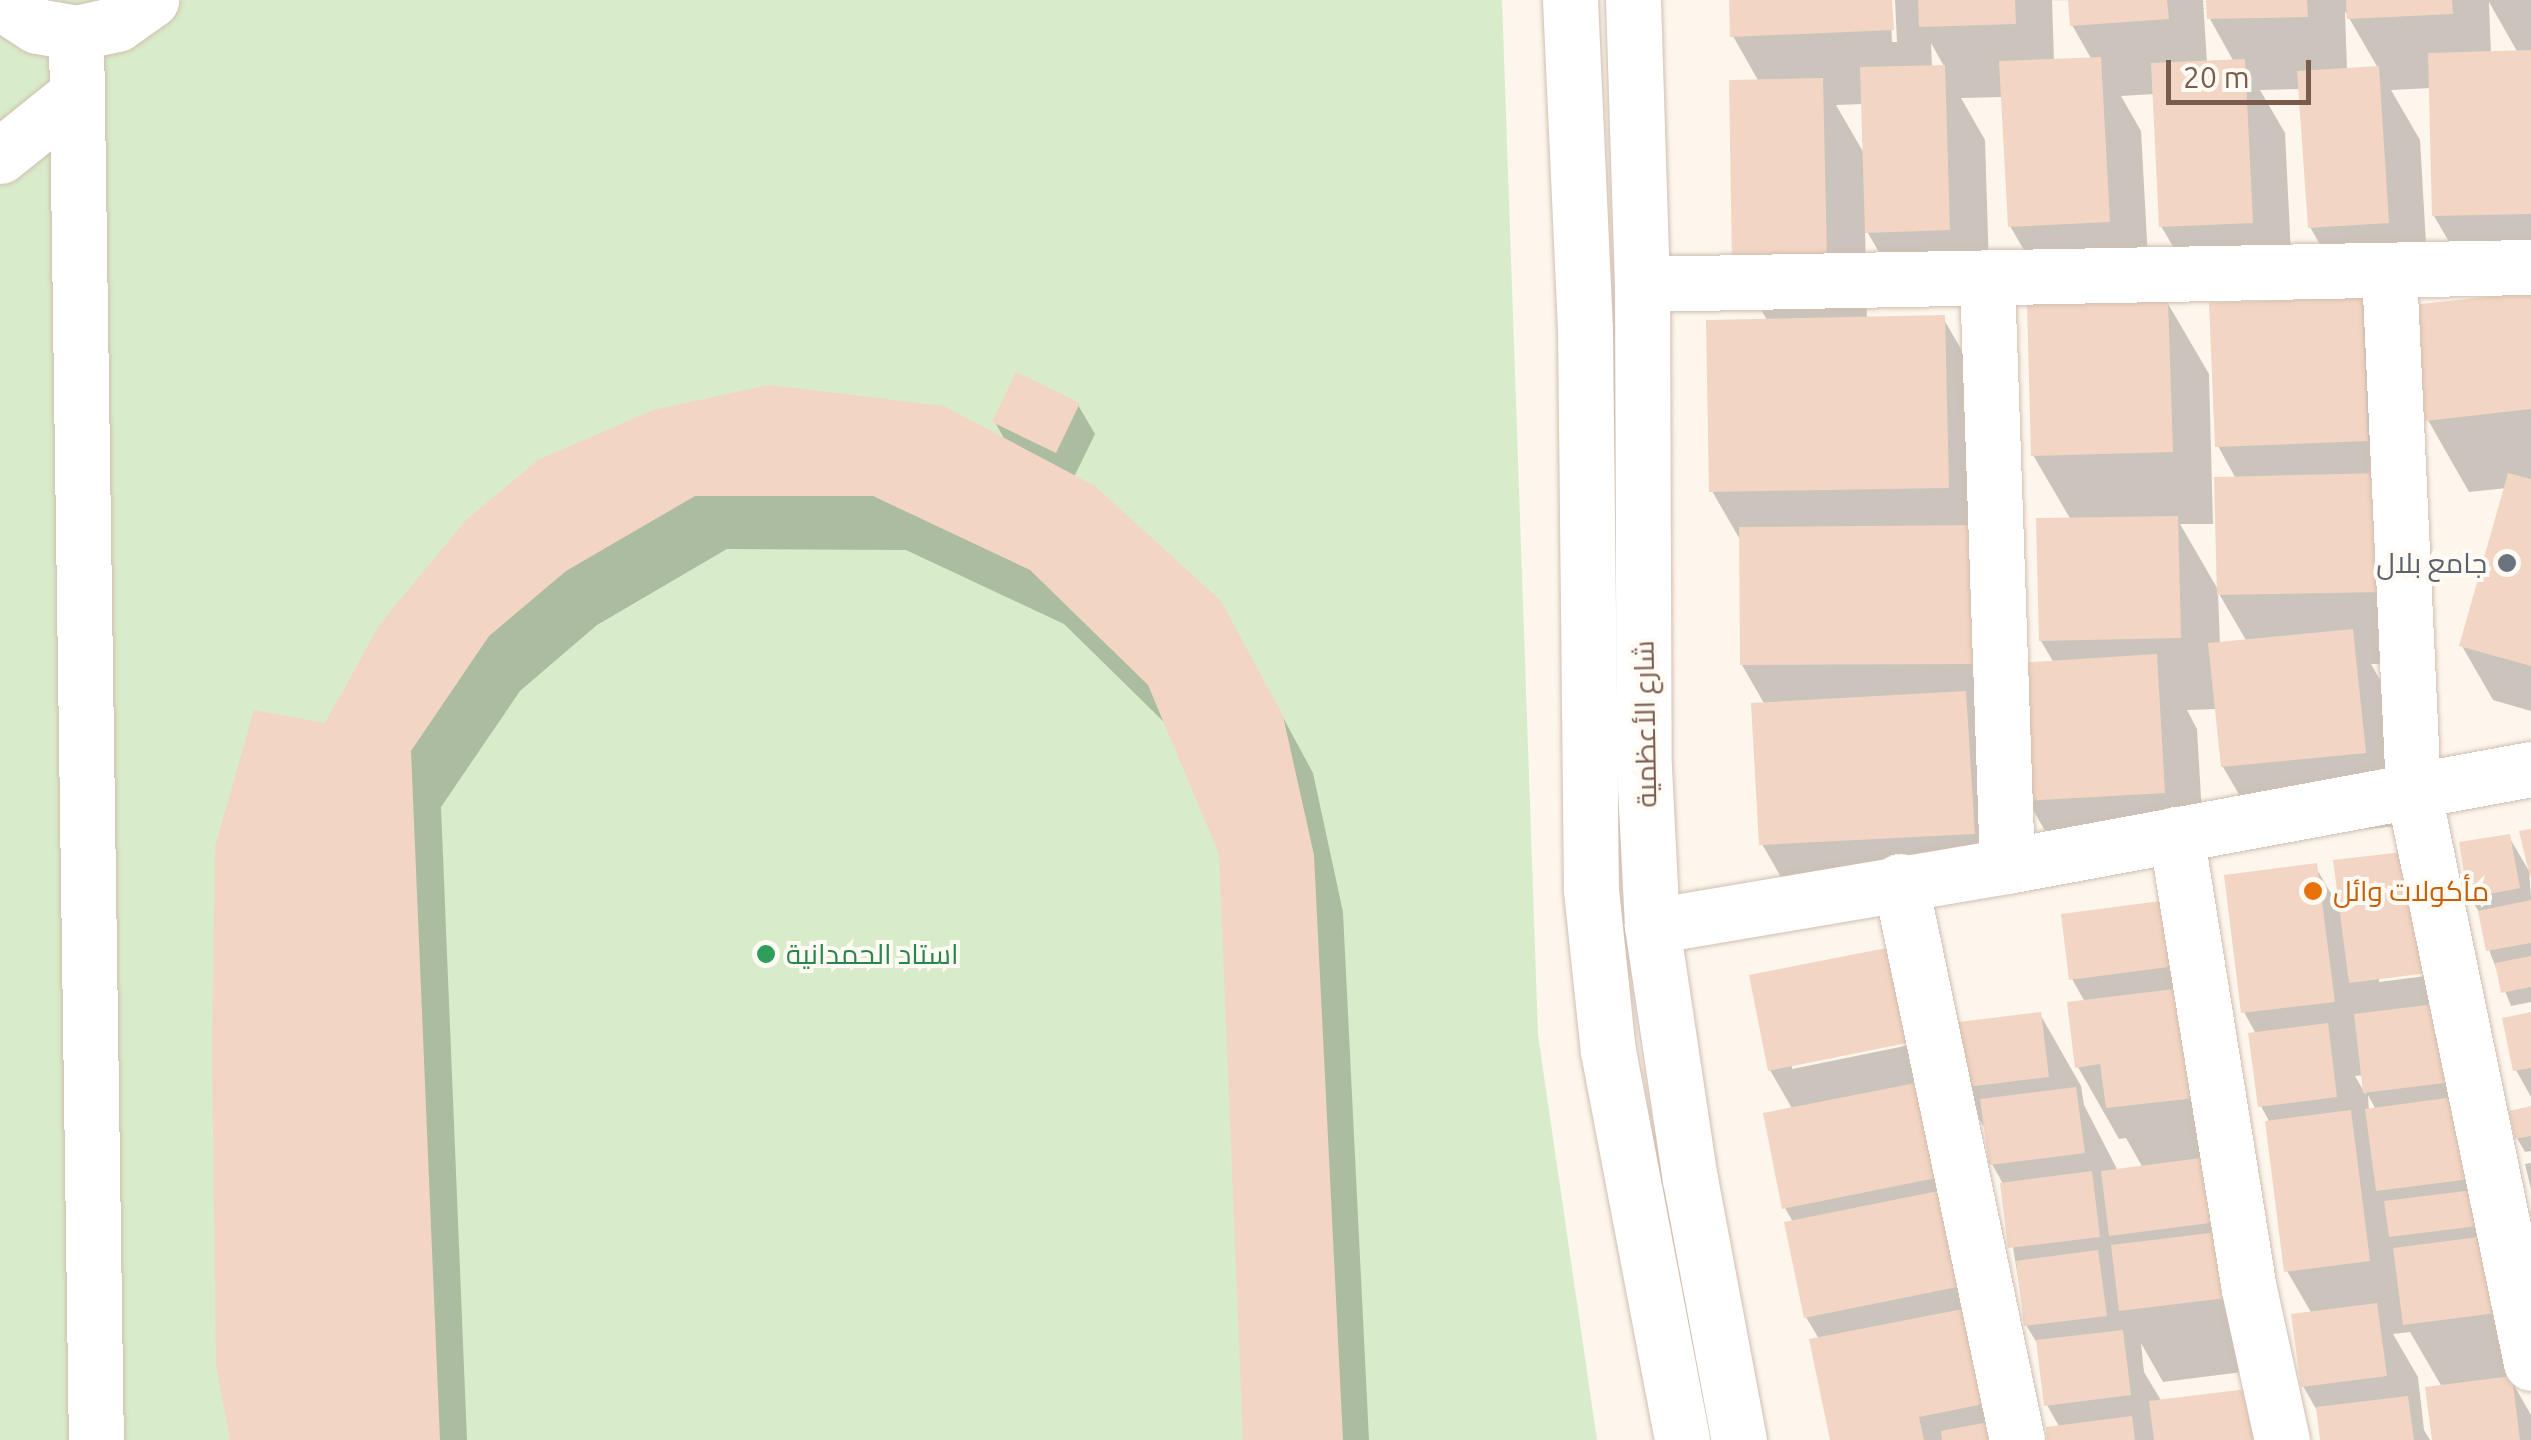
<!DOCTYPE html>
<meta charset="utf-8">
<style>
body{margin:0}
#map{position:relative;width:2531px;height:1440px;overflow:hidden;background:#fdf6ec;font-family:Ubuntu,Cairo,sans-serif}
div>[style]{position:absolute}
.green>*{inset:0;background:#d8ecc9}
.shadow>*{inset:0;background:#0003}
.building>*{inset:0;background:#f3d5c3}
.roads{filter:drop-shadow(0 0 2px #d1beb0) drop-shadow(0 0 2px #d1beb0)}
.minor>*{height:55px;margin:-27.5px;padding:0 27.5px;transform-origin:27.5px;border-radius:27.5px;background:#fff}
.dots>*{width:28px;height:28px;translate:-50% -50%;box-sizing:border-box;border:5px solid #fffaf3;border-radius:50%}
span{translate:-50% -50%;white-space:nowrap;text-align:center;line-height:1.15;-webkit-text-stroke:8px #fffaf3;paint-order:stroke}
.worship-label{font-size:28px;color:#5b616d}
.right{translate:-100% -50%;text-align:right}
.street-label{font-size:28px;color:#7a5c4d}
.food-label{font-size:28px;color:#c56008}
.left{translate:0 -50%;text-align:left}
.leisure-label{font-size:28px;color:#27864d}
.scale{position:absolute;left:2166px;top:60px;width:145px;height:45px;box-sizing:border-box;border:5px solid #7a5c4d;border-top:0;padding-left:12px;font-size:30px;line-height:35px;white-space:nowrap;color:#7a5c4d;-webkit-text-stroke:8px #fffaf3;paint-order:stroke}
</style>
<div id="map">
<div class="green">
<i style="clip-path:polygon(0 0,1502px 0,1538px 1035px,1597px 1440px,0 1440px)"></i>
</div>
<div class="shadow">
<i style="clip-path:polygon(evenodd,1731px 0,1890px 0,1892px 42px,1897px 42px,1895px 0,2052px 0,2054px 61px,2092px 60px,2072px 25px,2070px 0,2203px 0,2207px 63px,2234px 62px,2210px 19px,2209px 0,2531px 0,2531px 286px,2476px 288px,2434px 216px,2431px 88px,2391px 90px,2420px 140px,2429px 295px,2360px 299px,2402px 371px,2425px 663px,2371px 664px,2394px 704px,2406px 825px,2265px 839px,2223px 767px,2217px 709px,2187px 710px,2197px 729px,2205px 865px,2069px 873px,2028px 801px,2005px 887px,1793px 898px,1762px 844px,1765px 705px,1742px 665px,1742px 543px,1712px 491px,1768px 322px,1735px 263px,1759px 82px,1733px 36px,1731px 0,2489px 2px,2518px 53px,2491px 54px,2489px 2px,1731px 0,2345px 11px,2378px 68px,2347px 70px,2345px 11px,1731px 0,1931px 43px,1945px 68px,1932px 68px,1931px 43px,1731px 0,2301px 89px,2310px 227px,2352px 300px,2218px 446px,2236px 479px,2220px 593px,2180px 524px,2213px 524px,2209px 374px,2167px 302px,2033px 455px,2071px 520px,2041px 641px,2054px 663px,2016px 665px,1985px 390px,1943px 318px,1867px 320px,1865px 228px,1909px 304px,1990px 302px,1985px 140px,1961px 98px,2003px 97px,2010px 226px,2052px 298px,2150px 294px,2141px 131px,2121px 96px,2155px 94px,2161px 226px,2203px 298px,2293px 294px,2285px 133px,2260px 90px,2301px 89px,1731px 0,1864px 104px,1865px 155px,1836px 105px,1864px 104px,1731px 0,2218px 592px,2247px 642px,2220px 645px,2218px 592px)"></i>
<i style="clip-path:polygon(2531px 294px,2531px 711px,2493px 700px,2462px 646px,2507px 488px,2469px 492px,2428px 420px)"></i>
<i style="clip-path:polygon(1078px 405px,1095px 434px,1074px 477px,1251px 658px,1313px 773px,1343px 912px,1369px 1440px,1245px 1440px,1222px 854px,1168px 726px,1064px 624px,906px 550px,727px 549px,597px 625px,520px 691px,441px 807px,467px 1440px,233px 1440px,326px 726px,468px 522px,1006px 442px,995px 422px)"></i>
<i style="clip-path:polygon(2509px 837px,2529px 871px,2531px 897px,2531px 1002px,2511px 1006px,2489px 950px,2481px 915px,2470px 897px)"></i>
<i style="clip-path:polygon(evenodd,2427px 851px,2469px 923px,2531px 1385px,2515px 1387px,2531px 1415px,2531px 1440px,2434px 1440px,2442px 1387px,2410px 1332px,2393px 1334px,2418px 1377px,2424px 1430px,2430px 1440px,2322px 1440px,2319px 1414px,2303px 1386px,2312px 1314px,2287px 1271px,2270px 1123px,2261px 1106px,2256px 1034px,2244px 1012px,2315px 866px,2342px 912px,2427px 851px,2456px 967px,2457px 972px,2379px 982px,2379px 977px,2456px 967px,2427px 851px,2364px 1075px,2366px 1095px,2355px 1076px,2364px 1075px,2427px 851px,2368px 1095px,2376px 1110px,2369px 1110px,2368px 1095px)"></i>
<i style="clip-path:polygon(evenodd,2175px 902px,2216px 974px,2224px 1037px,2208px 1039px,2222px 1062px,2236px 1169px,2221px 1171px,2256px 1231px,2264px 1293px,2259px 1294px,2266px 1306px,2274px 1368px,2163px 1382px,2141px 1343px,2144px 1372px,2162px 1402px,2262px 1390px,2291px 1440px,2050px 1440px,2048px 1429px,2060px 1428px,2047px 1405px,2040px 1348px,2026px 1325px,2002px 1182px,1992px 1164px,1988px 1134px,1974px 1110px,1944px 1116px,1966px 1156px,1986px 1248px,1980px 1250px,1988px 1264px,2007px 1357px,2000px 1358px,2013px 1381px,2025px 1440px,1832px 1440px,1812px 1341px,1819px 1339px,1806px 1317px,1787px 1224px,1793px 1222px,1785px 1208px,1766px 1115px,1793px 1110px,1770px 1070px,1752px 977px,1911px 946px,1954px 1025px,2040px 1014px,2081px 1086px,2084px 1105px,2118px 1171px,2143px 1168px,2126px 1138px,2119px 1139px,2078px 1067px,2070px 1004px,2085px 1002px,2072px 979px,2063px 916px,2175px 902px,1944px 1033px,1944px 1038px,1792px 1069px,1792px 1064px,1944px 1033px)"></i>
<i style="clip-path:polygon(2531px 1015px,2531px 1097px,2516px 1070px)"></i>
<i style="clip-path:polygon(2531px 1109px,2531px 1151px,2525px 1152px,2517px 1138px)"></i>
<i style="clip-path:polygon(2531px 1163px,2531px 1189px,2525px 1164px)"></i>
</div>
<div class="building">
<i style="clip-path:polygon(1729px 0,1892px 0,1894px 30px,1730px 37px)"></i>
<i style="clip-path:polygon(1918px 0,2015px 0,2016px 24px,1919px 27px)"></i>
<i style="clip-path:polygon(2068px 0,2167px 0,2169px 19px,2070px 26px)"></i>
<i style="clip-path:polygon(2206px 0,2307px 0,2308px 17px,2207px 19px)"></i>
<i style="clip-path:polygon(2346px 0,2452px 0,2453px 14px,2347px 19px)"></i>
<i style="clip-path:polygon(2531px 50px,2531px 214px,2432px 216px,2428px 53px)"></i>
<i style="clip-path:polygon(2101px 57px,2110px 222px,2008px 227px,1999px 61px)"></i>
<i style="clip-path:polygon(2245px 59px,2253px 223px,2159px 227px,2151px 63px)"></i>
<i style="clip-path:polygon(1945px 65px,1950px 230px,1865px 233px,1860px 67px)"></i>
<i style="clip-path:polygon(2379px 66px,2389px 223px,2308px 228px,2297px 71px)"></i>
<i style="clip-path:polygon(1823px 78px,1827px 260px,1732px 264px,1729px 80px)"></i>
<i style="clip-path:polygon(2531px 292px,2531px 409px,2425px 421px,2412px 305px)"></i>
<i style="clip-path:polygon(2362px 297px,2368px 441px,2215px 447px,2209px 303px)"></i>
<i style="clip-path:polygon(2168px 300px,2173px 452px,2031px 456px,2027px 303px)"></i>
<i style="clip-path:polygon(1945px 315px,1949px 488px,1709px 492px,1706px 320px)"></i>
<i style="clip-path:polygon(1016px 372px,1080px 403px,1056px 453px,992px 422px)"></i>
<i style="clip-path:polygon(769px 385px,944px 406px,1095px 486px,1221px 601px,1283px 716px,1314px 855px,1343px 1440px,1243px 1440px,1219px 854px,1148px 685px,1030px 570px,873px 496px,695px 496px,566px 571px,489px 636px,411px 751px,440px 1440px,230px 1440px,216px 1365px,212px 1054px,215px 847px,254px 710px,325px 723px,380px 624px,466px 520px,538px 460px,653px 410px)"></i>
<i style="clip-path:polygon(2382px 473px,2385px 592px,2217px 595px,2214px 477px)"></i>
<i style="clip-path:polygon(2508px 473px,2531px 479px,2531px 666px,2459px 646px)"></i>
<i style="clip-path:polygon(2178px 516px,2181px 638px,2039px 641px,2036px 518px)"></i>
<i style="clip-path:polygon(1976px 525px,1977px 664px,1740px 665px,1739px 527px)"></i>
<i style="clip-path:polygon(2353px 629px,2366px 753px,2221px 767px,2208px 643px)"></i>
<i style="clip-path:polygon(2157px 654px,2165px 793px,2025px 801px,2017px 663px)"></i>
<i style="clip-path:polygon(1966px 691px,1975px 834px,1759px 845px,1751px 703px)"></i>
<i style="clip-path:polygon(2531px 829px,2531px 877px,2530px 877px,2519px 831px)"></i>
<i style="clip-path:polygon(2510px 834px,2520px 888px,2468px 898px,2459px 842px)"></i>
<i style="clip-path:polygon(2429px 849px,2444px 971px,2349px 983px,2333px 860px)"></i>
<i style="clip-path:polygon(2317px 863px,2335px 1002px,2241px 1013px,2224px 875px)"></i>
<i style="clip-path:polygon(2176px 899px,2184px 965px,2069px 980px,2061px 914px)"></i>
<i style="clip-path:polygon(2531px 900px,2531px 943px,2486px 951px,2478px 911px)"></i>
<i style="clip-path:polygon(1912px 943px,1932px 1038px,1768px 1071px,1749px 975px)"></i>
<i style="clip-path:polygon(2531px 956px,2531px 987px,2501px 993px,2495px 963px)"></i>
<i style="clip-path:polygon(2182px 988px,2196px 1098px,2106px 1108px,2100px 1064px,2075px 1068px,2067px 1002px)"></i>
<i style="clip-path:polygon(2451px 1002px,2461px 1081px,2363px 1093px,2354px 1014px)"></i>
<i style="clip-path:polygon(2041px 1012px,2049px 1077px,1959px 1088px,1950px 1023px)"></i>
<i style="clip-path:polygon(2531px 1012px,2531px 1068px,2513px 1071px,2502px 1018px)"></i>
<i style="clip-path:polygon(2328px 1023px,2337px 1097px,2258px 1107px,2248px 1033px)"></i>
<i style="clip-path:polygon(1926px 1081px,1946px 1176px,1782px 1209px,1763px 1113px)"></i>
<i style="clip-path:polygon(2076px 1087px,2085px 1153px,1989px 1165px,1980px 1099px)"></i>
<i style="clip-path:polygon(2469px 1095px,2479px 1178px,2376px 1191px,2365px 1109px)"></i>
<i style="clip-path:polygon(2531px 1106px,2531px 1136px,2515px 1139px,2509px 1111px)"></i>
<i style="clip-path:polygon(2351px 1110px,2370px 1261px,2284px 1272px,2265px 1121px)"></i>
<i style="clip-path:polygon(2216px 1156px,2225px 1221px,2109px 1236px,2101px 1171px)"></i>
<i style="clip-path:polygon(2092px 1171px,2100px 1237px,2008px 1248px,2000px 1183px)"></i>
<i style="clip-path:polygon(1948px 1189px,1967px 1285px,1804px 1318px,1784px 1222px)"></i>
<i style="clip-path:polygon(2481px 1189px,2486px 1225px,2389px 1237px,2384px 1201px)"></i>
<i style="clip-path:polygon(2226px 1231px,2234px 1297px,2119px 1311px,2111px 1245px)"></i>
<i style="clip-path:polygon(2494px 1235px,2504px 1312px,2403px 1325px,2393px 1248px)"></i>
<i style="clip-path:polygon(2098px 1250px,2107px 1316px,2024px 1326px,2016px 1261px)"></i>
<i style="clip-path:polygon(2377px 1303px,2387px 1376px,2301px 1387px,2291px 1314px)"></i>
<i style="clip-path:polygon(1973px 1307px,1993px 1402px,1919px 1417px,1924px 1440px,1830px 1440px,1809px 1339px)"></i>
<i style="clip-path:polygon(2123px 1330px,2131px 1395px,2044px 1406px,2036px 1340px)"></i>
<i style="clip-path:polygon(2512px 1376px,2520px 1440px,2432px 1440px,2425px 1387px)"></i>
<i style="clip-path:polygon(2263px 1387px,2270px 1440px,2154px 1440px,2149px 1401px)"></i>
<i style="clip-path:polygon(2408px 1396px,2414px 1440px,2320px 1440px,2316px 1407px)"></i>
<i style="clip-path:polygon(2132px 1416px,2135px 1440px,2047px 1440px,2046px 1427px)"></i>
<i style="clip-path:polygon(1999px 1420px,2003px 1440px,1942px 1440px,1941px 1431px)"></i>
</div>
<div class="roads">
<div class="minor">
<i style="left:1570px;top:0;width:329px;rotate:87.4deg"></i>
<i style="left:1585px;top:329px;width:561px;rotate:89.39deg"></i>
<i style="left:1591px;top:890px;width:162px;rotate:84deg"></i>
<i style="left:1608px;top:1051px;width:396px;rotate:79.2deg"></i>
<i style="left:1633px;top:0;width:284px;rotate:88.2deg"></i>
<i style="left:1642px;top:284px;width:484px;rotate:89.8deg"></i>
<i style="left:1644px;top:768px;width:158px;rotate:87.1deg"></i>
<i style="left:1652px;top:926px;width:256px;rotate:81.5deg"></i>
<i style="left:1690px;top:1179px;width:266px;rotate:79.4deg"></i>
<i style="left:0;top:2px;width:44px;rotate:33deg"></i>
<i style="left:37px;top:26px;width:40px;rotate:10deg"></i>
<i style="left:76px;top:33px;width:42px;rotate:-12.4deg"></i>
<i style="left:117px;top:24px;width:42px;rotate:-35.2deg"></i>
<i style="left:76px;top:33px;width:1407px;rotate:89.19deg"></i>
<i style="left:0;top:156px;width:97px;rotate:-38.8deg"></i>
<i style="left:2389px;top:271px;width:520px;rotate:87.35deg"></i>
<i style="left:2413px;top:790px;width:585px;rotate:78.36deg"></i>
<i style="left:1987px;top:279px;width:587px;rotate:88.05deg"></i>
<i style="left:1642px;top:284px;width:889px;rotate:-1.1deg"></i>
<i style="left:2176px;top:834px;width:461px;rotate:80.9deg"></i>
<i style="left:2249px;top:1289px;width:155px;rotate:77.7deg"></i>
<i style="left:1900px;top:881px;width:571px;rotate:78.18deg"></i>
<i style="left:1652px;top:926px;width:360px;rotate:-9.6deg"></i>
<i style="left:2007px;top:866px;width:533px;rotate:-10.49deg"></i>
</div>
</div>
<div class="dots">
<i style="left:2507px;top:563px;background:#6b7280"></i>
<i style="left:2313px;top:891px;background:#e8710a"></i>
<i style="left:766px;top:954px;background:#2e9e5b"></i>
</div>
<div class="worship-label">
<span class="right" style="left:2487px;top:563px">جامع بلال</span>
</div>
<div class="street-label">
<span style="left:1645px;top:724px;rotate:-91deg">شارع الأعظمية</span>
</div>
<div class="food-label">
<span class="left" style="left:2333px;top:891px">مأكولات وائل</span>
</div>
<div class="leisure-label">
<span class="left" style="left:786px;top:954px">استاد الحمدانية</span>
</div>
<div class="scale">20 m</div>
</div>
